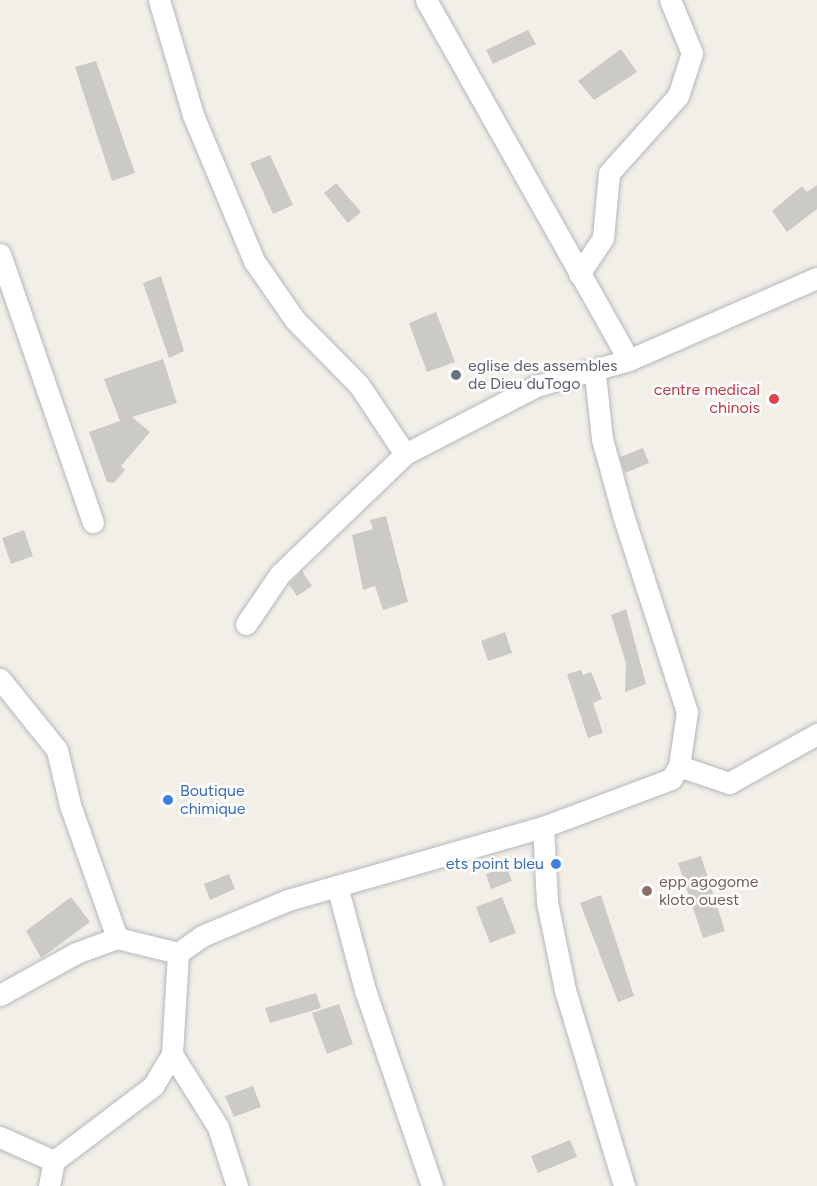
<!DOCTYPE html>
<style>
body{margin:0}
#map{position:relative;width:817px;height:1186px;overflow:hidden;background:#f1efe8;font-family:Figtree,sans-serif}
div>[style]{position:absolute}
.building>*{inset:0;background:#cccac5}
.roads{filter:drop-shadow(0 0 2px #b5b8bc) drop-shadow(0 0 2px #b5b8bc)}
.minor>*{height:21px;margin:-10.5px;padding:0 10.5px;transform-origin:10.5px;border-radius:10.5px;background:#fff}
.dots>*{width:16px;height:16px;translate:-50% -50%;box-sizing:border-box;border:3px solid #fff;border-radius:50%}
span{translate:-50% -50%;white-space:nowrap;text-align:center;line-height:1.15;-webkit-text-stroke:5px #fff;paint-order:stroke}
.worship-label{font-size:16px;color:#5b616d}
.left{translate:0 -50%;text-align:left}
.health-label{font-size:16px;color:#be3a42}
.right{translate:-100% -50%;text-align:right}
.shop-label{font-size:16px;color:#366cbe}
.education-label{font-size:16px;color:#785e54}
</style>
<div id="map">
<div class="building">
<i style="clip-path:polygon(528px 30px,536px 44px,493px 64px,486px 50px)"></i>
<i style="clip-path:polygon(621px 49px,637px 72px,594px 100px,578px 81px)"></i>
<i style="clip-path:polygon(96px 61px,135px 173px,112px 181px,75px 67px)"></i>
<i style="clip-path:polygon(270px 155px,293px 205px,273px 214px,250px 163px)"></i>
<i style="clip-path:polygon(336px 183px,361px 212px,348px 223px,324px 193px)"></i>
<i style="clip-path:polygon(817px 185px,817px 209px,787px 232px,772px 211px,802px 186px,807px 192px)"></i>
<i style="clip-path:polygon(161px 276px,184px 351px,169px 358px,143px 283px)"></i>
<i style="clip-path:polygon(436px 312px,455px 362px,427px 372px,409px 323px)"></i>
<i style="clip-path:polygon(163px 359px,177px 403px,132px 417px,150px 432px,121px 466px,125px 470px,114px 483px,107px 482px,89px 432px,120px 421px,104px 379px)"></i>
<i style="clip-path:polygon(643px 448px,649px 463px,625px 473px,620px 457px)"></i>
<i style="clip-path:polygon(386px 516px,408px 602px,383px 610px,375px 586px,363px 590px,352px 535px,373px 529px,370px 520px)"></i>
<i style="clip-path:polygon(24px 530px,33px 556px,11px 564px,2px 538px)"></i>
<i style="clip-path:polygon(302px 571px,312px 586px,297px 596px,289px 584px)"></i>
<i style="clip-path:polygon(626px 609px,646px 684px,625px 692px,626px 663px,611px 615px)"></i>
<i style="clip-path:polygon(505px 632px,512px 653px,488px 661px,481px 641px)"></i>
<i style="clip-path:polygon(581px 670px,583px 675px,591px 672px,602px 699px,593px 703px,603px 733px,588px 738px,567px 674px)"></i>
<i style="clip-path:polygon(701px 856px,725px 931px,703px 938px,678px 863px)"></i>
<i style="clip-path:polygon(506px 866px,512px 881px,491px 889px,486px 874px)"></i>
<i style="clip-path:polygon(229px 874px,235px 889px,210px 900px,204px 884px)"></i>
<i style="clip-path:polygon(601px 895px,634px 996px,618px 1002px,580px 903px)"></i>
<i style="clip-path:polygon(71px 897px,90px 922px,41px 958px,26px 931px)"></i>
<i style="clip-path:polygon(502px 897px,516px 933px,490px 943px,476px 907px)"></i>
<i style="clip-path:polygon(316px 993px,321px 1008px,270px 1023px,265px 1008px)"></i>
<i style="clip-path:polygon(339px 1004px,353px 1044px,327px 1054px,312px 1013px)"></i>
<i style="clip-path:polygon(253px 1086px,261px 1107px,234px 1117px,225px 1096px)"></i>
<i style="clip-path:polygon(570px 1140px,577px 1157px,538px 1173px,531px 1156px)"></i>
</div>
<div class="roads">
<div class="minor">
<i style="left:159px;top:0;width:120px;rotate:73.5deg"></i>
<i style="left:193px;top:115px;width:158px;rotate:67.3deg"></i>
<i style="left:254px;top:261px;width:72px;rotate:55.2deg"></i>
<i style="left:295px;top:320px;width:91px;rotate:45.4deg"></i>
<i style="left:359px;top:385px;width:83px;rotate:56.3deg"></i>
<i style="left:426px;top:0;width:413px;rotate:60.6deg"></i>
<i style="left:0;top:254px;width:284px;rotate:70.9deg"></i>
<i style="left:579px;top:274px;width:43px;rotate:-56.3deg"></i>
<i style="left:603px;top:238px;width:65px;rotate:-84.7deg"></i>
<i style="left:609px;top:173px;width:103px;rotate:-48.1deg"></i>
<i style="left:678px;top:96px;width:45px;rotate:-72deg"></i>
<i style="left:692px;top:53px;width:57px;rotate:-112.5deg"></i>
<i style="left:246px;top:624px;width:60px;rotate:-55.8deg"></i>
<i style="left:280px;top:574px;width:173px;rotate:-43.8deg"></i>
<i style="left:405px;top:454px;width:148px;rotate:-27.4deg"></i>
<i style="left:536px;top:386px;width:97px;rotate:-15.6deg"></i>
<i style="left:629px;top:360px;width:205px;rotate:-23.6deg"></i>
<i style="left:0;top:679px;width:91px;rotate:51.2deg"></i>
<i style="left:57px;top:750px;width:57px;rotate:76.7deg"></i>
<i style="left:70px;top:805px;width:141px;rotate:70.5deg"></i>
<i style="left:679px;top:766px;width:53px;rotate:18.8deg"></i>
<i style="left:729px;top:783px;width:101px;rotate:-29.1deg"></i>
<i style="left:543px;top:827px;width:75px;rotate:86.9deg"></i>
<i style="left:547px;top:902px;width:90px;rotate:78.4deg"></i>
<i style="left:565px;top:990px;width:205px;rotate:73.2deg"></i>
<i style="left:337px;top:886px;width:108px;rotate:74.9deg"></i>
<i style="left:365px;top:990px;width:207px;rotate:71.1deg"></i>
<i style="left:0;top:995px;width:87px;rotate:-28.9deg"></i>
<i style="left:76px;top:953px;width:44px;rotate:-20.1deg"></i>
<i style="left:117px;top:938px;width:63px;rotate:13.8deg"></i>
<i style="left:172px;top:1054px;width:86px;rotate:57.8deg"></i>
<i style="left:218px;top:1127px;width:62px;rotate:72.1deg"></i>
<i style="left:0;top:1137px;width:59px;rotate:24deg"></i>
<i style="left:49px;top:1186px;width:25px;rotate:-79deg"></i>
<i style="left:54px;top:1161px;width:124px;rotate:-37.1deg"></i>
<i style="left:153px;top:1086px;width:37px;rotate:-59deg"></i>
<i style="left:172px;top:1054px;width:101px;rotate:-86.6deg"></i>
<i style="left:178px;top:953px;width:29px;rotate:-35deg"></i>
<i style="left:202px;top:936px;width:93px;rotate:-22.7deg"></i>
<i style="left:288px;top:900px;width:265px;rotate:-16deg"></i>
<i style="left:543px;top:827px;width:137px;rotate:-20.6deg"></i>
<i style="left:671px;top:779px;width:15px;rotate:-58deg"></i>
<i style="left:679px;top:766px;width:55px;rotate:-81.6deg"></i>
<i style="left:687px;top:712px;width:207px;rotate:-108deg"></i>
<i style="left:623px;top:515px;width:79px;rotate:-105.4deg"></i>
<i style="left:602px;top:439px;width:66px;rotate:-96.1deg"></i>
</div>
</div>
<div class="dots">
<i style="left:456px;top:375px;background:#6b7280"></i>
<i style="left:774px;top:399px;background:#e0444e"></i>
<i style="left:168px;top:800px;background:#3f7fe0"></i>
<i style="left:556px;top:864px;background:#3f7fe0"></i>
<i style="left:647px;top:891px;background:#8d6e63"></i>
</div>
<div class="worship-label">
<span class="left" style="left:468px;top:375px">eglise des assembles<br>de Dieu duTogo</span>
</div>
<div class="health-label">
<span class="right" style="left:760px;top:399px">centre medical<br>chinois</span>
</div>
<div class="shop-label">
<span class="left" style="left:180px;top:800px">Boutique<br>chimique</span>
<span class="right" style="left:544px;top:864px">ets point bleu</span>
</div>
<div class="education-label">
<span class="left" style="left:659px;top:891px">epp agogome<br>kloto ouest</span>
</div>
</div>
